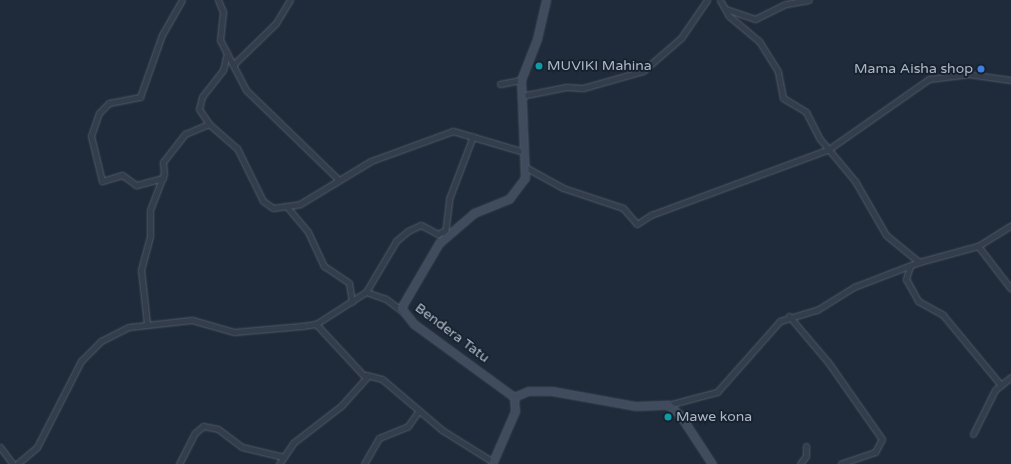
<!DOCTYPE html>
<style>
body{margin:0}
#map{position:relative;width:1011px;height:464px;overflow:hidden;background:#1f2b3a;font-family:"Varela Round",sans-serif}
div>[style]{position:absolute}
.roads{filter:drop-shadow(0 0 1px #505b68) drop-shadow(0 0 1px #505b68)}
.street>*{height:5px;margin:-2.5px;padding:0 2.5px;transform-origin:2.5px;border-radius:2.5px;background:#333d4b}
.secondary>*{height:7px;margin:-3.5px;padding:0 3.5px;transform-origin:3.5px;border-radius:3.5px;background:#404c5e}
.dots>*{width:11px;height:11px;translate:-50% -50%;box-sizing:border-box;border:2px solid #18222f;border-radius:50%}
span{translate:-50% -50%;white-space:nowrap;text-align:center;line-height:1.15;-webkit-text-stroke:4px #18222f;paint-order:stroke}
.poi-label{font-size:14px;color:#adb8c7}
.left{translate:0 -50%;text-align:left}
.right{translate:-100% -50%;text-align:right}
.street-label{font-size:14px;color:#adb8c7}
</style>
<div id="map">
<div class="roads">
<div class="street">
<i style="left:218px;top:0;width:13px;rotate:67deg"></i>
<i style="left:223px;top:12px;width:28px;rotate:96deg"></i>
<i style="left:220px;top:40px;width:56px;rotate:62.5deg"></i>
<i style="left:246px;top:90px;width:129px;rotate:44.1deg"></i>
<i style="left:720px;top:0;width:18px;rotate:61deg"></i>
<i style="left:729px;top:16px;width:39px;rotate:40deg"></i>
<i style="left:759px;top:41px;width:36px;rotate:58deg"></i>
<i style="left:778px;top:72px;width:26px;rotate:79deg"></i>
<i style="left:783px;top:98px;width:27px;rotate:31deg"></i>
<i style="left:806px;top:112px;width:30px;rotate:63deg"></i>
<i style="left:820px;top:139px;width:55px;rotate:50.2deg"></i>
<i style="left:855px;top:181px;width:62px;rotate:60.1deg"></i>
<i style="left:886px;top:235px;width:43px;rotate:39.3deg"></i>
<i style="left:726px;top:9px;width:31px;rotate:19deg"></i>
<i style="left:755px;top:19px;width:34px;rotate:-26deg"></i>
<i style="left:786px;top:4px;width:23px;rotate:-10deg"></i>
<i style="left:227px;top:53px;width:17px;rotate:103deg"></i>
<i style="left:223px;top:70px;width:34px;rotate:128deg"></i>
<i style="left:202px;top:97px;width:12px;rotate:104deg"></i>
<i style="left:199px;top:109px;width:18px;rotate:56deg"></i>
<i style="left:209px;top:124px;width:37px;rotate:41deg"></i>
<i style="left:237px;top:148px;width:59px;rotate:63.9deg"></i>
<i style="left:263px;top:201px;width:12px;rotate:35deg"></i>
<i style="left:273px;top:208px;width:27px;rotate:-8deg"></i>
<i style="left:300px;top:204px;width:83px;rotate:-31.2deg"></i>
<i style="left:371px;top:161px;width:87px;rotate:-20.1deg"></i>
<i style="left:453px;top:131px;width:74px;rotate:16.5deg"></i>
<i style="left:233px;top:65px;width:60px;rotate:-44.3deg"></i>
<i style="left:276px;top:23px;width:27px;rotate:-59deg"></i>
<i style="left:500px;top:84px;width:21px;rotate:-11deg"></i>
<i style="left:521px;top:96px;width:46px;rotate:-11.3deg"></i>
<i style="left:566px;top:87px;width:17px;rotate:3deg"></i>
<i style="left:583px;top:88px;width:62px;rotate:-15.8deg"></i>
<i style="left:643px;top:71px;width:50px;rotate:-41deg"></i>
<i style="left:681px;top:38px;width:46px;rotate:-55.6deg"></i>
<i style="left:525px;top:167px;width:43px;rotate:28.9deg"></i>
<i style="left:563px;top:188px;width:63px;rotate:18.4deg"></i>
<i style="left:623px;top:208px;width:21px;rotate:49deg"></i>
<i style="left:637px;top:224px;width:17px;rotate:-33deg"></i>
<i style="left:651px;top:215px;width:190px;rotate:-20.3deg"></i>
<i style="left:829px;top:149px;width:122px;rotate:-35deg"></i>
<i style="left:929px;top:79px;width:39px;rotate:-7deg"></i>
<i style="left:968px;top:74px;width:43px;rotate:7.9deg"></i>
<i style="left:163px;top:178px;width:28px;rotate:165deg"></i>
<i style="left:136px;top:185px;width:17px;rotate:-144deg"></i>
<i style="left:122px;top:175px;width:21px;rotate:163deg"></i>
<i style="left:102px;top:181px;width:46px;rotate:-103.7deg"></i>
<i style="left:91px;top:136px;width:24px;rotate:-71deg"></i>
<i style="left:99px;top:113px;width:14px;rotate:-45deg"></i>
<i style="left:109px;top:103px;width:32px;rotate:-11deg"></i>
<i style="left:140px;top:97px;width:66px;rotate:-70.5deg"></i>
<i style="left:162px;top:35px;width:40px;rotate:-60.3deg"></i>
<i style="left:288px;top:208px;width:31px;rotate:50deg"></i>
<i style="left:308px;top:232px;width:38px;rotate:65deg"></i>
<i style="left:324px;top:266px;width:30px;rotate:34deg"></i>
<i style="left:349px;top:283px;width:19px;rotate:81deg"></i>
<i style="left:445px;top:234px;width:35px;rotate:-83deg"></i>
<i style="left:449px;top:199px;width:67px;rotate:-69.1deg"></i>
<i style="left:978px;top:246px;width:54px;rotate:52.5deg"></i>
<i style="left:910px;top:266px;width:14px;rotate:107deg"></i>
<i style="left:906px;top:279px;width:25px;rotate:61deg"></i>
<i style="left:918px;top:301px;width:29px;rotate:29deg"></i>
<i style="left:943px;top:315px;width:89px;rotate:50.4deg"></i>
<i style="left:366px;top:292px;width:59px;rotate:-59.5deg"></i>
<i style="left:396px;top:241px;width:16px;rotate:-40deg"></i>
<i style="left:408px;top:231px;width:14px;rotate:-25deg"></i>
<i style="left:421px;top:225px;width:19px;rotate:28deg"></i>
<i style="left:438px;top:234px;width:7px;rotate:-27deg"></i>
<i style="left:789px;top:316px;width:60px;rotate:49.7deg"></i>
<i style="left:828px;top:362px;width:94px;rotate:55deg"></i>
<i style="left:882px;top:439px;width:15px;rotate:118deg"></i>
<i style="left:875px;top:452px;width:36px;rotate:161deg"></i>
<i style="left:147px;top:324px;width:54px;rotate:-96.3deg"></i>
<i style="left:141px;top:270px;width:35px;rotate:-75deg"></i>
<i style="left:150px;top:236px;width:26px;rotate:-90deg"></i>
<i style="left:150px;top:210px;width:39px;rotate:-69deg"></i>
<i style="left:164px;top:174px;width:12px;rotate:-95deg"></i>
<i style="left:163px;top:162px;width:36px;rotate:-52deg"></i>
<i style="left:185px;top:134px;width:26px;rotate:-23deg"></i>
<i style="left:366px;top:375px;width:16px;rotate:14deg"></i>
<i style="left:382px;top:379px;width:79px;rotate:40.4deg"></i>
<i style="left:442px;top:430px;width:60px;rotate:32.1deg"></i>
<i style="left:668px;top:405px;width:51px;rotate:-14.9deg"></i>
<i style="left:717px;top:392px;width:95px;rotate:-48.4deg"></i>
<i style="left:780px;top:321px;width:39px;rotate:-17deg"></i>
<i style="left:817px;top:310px;width:44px;rotate:-31.9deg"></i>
<i style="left:854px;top:287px;width:70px;rotate:-21deg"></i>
<i style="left:919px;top:262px;width:61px;rotate:-15.2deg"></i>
<i style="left:978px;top:246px;width:39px;rotate:-32deg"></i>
<i style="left:973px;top:434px;width:49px;rotate:-63.4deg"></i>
<i style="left:995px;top:390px;width:21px;rotate:-39deg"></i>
<i style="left:0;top:447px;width:21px;rotate:53deg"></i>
<i style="left:17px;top:464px;width:26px;rotate:-40deg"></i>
<i style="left:37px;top:447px;width:97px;rotate:-62.9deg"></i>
<i style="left:81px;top:361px;width:28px;rotate:-45deg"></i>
<i style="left:101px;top:341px;width:31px;rotate:-27deg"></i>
<i style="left:129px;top:327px;width:63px;rotate:-6.3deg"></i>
<i style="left:192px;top:320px;width:44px;rotate:15.9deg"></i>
<i style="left:234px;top:332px;width:68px;rotate:-5deg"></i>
<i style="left:302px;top:326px;width:14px;rotate:-8deg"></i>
<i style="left:316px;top:324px;width:59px;rotate:-32.6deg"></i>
<i style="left:366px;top:292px;width:21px;rotate:19deg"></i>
<i style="left:386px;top:299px;width:20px;rotate:37deg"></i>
<i style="left:179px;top:464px;width:35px;rotate:-63deg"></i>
<i style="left:195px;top:433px;width:11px;rotate:-41deg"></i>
<i style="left:203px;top:426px;width:15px;rotate:11deg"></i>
<i style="left:218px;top:429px;width:30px;rotate:37deg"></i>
<i style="left:242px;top:447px;width:43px;rotate:13.4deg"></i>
<i style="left:279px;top:464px;width:25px;rotate:-56deg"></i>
<i style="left:293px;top:443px;width:61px;rotate:-37.6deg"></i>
<i style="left:341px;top:406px;width:38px;rotate:-48deg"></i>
<i style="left:366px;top:378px;width:74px;rotate:-132.8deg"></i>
<i style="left:364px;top:464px;width:30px;rotate:-60deg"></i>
<i style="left:379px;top:438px;width:31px;rotate:-22deg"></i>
<i style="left:408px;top:426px;width:19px;rotate:-55deg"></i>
<i style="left:800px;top:464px;width:10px;rotate:-53deg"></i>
<i style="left:806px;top:456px;width:10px;rotate:-90deg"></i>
</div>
<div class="secondary">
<i style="left:514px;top:397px;width:15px;rotate:-23deg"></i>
<i style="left:528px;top:391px;width:24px"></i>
<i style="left:552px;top:391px;width:84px;rotate:10.2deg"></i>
<i style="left:635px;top:406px;width:33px;rotate:-2deg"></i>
<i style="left:668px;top:405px;width:16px;rotate:40deg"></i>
<i style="left:680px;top:415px;width:59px;rotate:56.9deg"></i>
<i style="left:492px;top:464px;width:58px;rotate:-66.5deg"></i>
<i style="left:515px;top:411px;width:14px;rotate:-94deg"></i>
<i style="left:514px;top:397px;width:124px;rotate:-143.9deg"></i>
<i style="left:414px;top:324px;width:21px;rotate:-129deg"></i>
<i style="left:401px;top:308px;width:75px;rotate:-59.7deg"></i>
<i style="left:439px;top:243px;width:46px;rotate:-40.6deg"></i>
<i style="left:474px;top:213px;width:38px;rotate:-22deg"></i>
<i style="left:509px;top:199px;width:26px;rotate:-53deg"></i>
<i style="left:525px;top:178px;width:98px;rotate:-92.3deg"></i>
<i style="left:521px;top:80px;width:44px;rotate:-68.7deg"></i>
<i style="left:537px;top:39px;width:40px;rotate:-77deg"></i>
</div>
</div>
<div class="dots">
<i style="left:539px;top:66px;background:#0f9aa8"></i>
<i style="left:981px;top:69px;background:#3f7fe0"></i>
<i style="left:668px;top:417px;background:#0f9aa8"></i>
</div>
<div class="poi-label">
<span class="left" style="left:547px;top:66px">MUVIKI Mahina</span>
<span class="right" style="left:973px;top:69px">Mama Aisha shop</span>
<span class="left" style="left:676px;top:417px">Mawe kona</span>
</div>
<div class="street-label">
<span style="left:452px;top:333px;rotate:37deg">Bendera Tatu</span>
</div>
</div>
